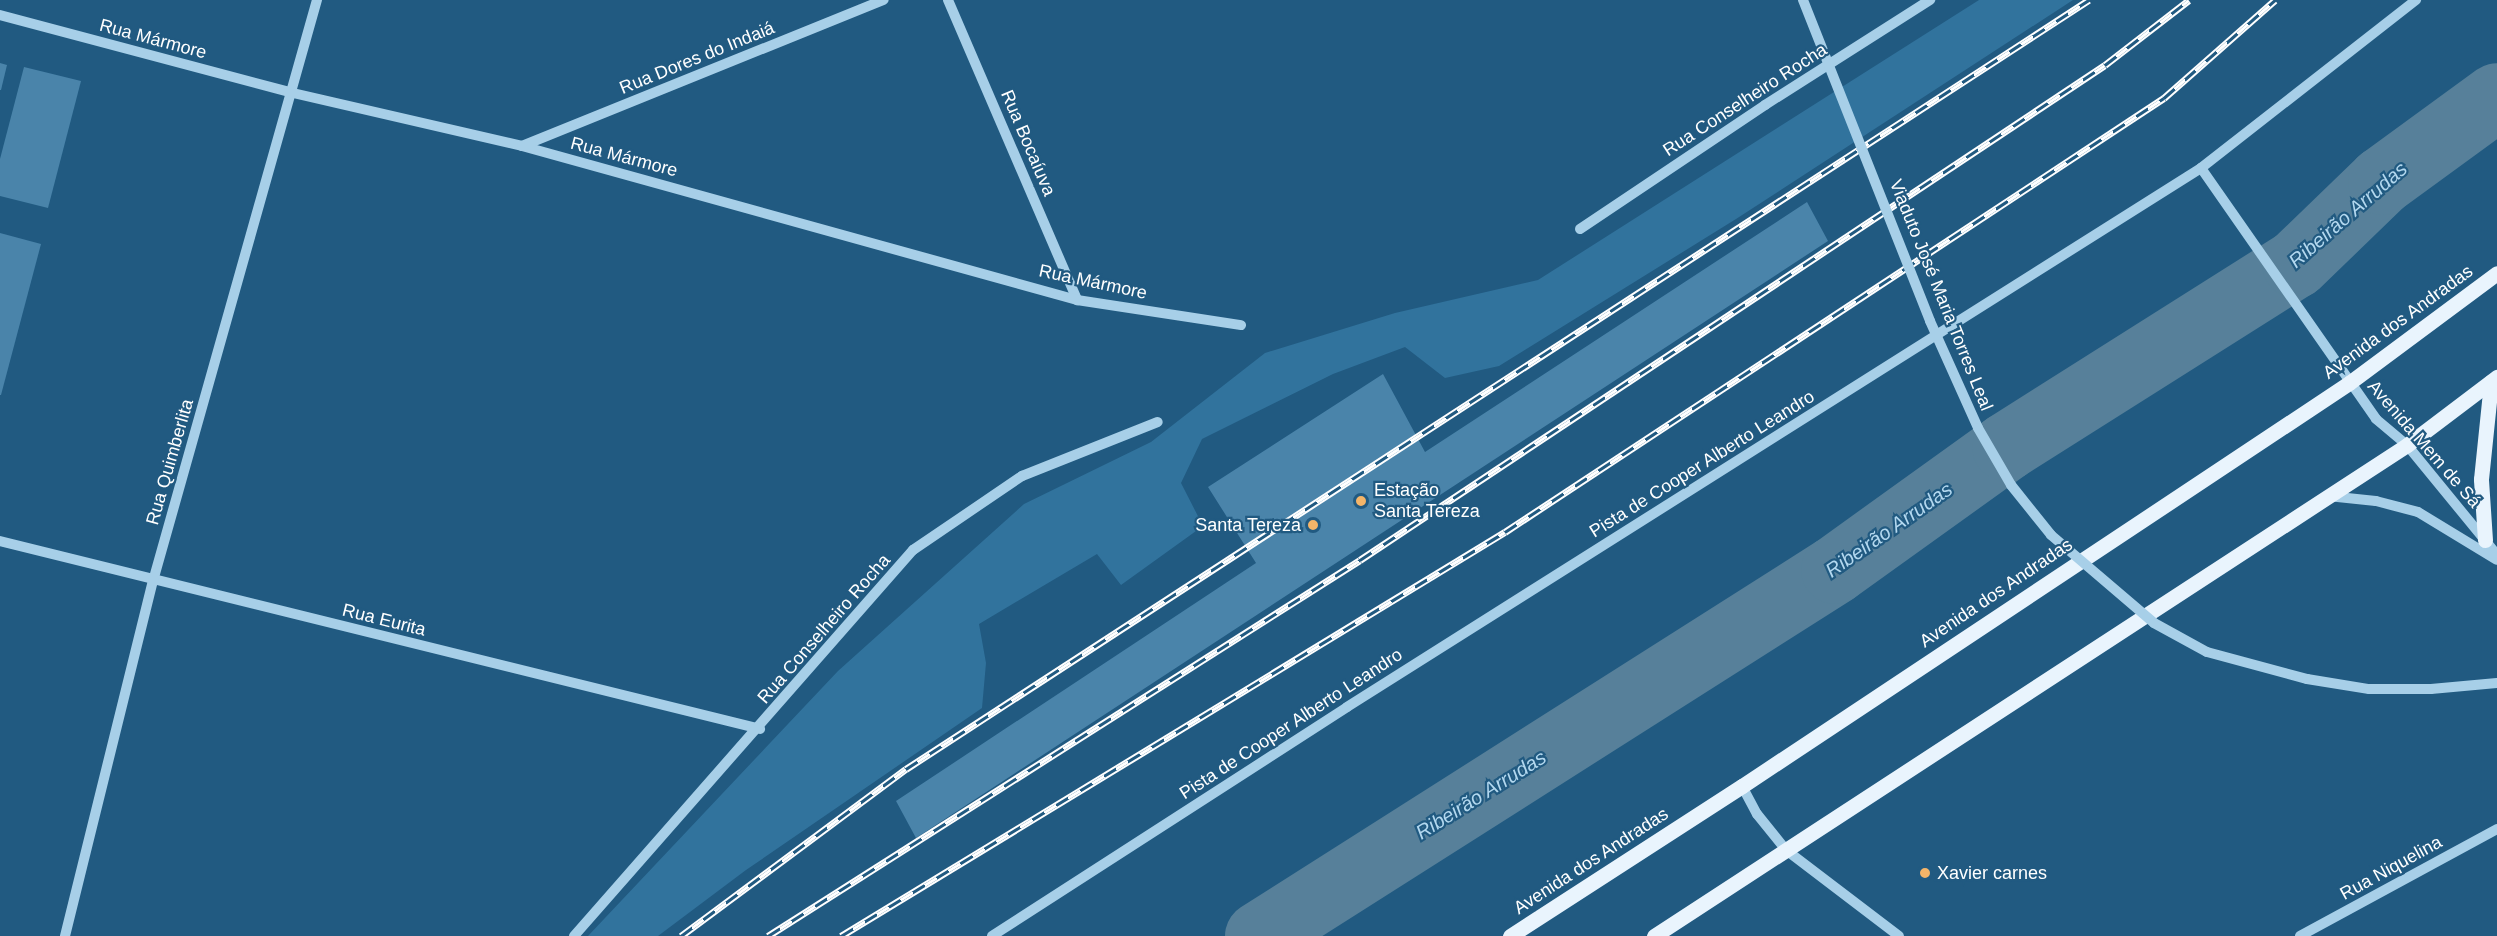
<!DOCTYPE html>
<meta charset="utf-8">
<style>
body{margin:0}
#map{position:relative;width:2497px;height:936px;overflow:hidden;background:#215a81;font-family:Arial,sans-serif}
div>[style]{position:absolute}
.green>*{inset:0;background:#31739d}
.river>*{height:68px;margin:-34px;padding:0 34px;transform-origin:34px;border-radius:34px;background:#57809a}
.building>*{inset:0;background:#4a84aa}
.minor>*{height:10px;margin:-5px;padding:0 5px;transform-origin:5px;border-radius:5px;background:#a7cfe8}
.major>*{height:15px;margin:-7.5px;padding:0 7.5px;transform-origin:7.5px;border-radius:7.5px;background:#e9f4fd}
.rail>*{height:7px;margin-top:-3.5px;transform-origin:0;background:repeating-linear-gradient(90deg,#215a81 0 14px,#fff 0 28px);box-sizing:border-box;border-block:2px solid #fff}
.minor-bridge>*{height:10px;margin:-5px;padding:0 5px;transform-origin:5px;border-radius:5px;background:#a7cfe8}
.dots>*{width:16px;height:16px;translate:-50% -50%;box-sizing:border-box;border:3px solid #215a81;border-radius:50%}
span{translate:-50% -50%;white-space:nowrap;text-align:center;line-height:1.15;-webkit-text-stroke:4.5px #215a81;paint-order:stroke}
.street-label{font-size:18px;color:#fff}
.poi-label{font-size:18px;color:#fff}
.left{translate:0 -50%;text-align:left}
.right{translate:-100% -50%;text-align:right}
.water-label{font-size:20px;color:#b3d8ef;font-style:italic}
</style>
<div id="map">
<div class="green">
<i style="clip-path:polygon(1979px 0,2073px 0,1736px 219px,1499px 366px,1445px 378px,1405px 347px,1333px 374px,1202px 439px,1181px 483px,1203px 526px,1121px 585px,1097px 554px,979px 624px,986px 663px,982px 708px,746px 870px,658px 936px,588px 936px,838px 671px,1024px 504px,1151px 442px,1265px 353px,1395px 313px,1538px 280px)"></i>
</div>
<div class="river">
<i style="left:1259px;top:936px;width:682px;rotate:-32.43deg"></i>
<i style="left:1835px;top:570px;width:211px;rotate:-35.7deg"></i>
<i style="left:2006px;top:447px;width:343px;rotate:-32.3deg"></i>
<i style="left:2296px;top:264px;width:120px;rotate:-44deg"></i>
<i style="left:2382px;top:181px;width:142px;rotate:-36.1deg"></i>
</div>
<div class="building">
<i style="clip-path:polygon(0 63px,7px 65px,1px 90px,0 90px)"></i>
<i style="clip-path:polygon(24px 67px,81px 81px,48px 208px,0 196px,0 159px)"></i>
<i style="clip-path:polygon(1807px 202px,1828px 241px,916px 838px,896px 801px,1256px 563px,1208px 487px,1383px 374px,1425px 452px)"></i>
<i style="clip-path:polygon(0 233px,41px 244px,1px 395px,0 395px)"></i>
</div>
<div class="minor">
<i style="left:948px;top:0;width:327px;rotate:66.7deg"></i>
<i style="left:0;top:15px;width:303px;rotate:14.9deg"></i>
<i style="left:293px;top:93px;width:235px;rotate:13deg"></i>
<i style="left:522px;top:146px;width:576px;rotate:15.51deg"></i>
<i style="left:1077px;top:300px;width:166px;rotate:8.7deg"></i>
<i style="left:522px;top:146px;width:390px;rotate:-22deg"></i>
<i style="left:2201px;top:168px;width:306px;rotate:55.1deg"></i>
<i style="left:2376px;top:419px;width:40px;rotate:40deg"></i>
<i style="left:2407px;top:445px;width:142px;rotate:50.7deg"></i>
<i style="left:1580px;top:229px;width:223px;rotate:-33.8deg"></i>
<i style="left:1765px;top:105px;width:196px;rotate:-32.5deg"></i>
<i style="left:2328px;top:496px;width:48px;rotate:5.9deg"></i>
<i style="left:2376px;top:501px;width:43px;rotate:14.7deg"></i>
<i style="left:2418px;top:512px;width:92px;rotate:31.3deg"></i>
<i style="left:0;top:541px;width:783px;rotate:13.89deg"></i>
<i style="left:1742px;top:786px;width:32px;rotate:62deg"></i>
<i style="left:1757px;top:814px;width:46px;rotate:51.1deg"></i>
<i style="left:1786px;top:850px;width:142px;rotate:37.3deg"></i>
<i style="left:65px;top:936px;width:366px;rotate:-76.1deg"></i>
<i style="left:153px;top:581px;width:604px;rotate:-74.24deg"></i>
<i style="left:574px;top:936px;width:514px;rotate:-48.71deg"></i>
<i style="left:913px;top:550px;width:132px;rotate:-34.2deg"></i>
<i style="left:1022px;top:476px;width:146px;rotate:-21.7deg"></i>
<i style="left:992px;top:936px;width:422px;rotate:-32.8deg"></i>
<i style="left:1347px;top:707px;width:1010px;rotate:-32.26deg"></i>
<i style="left:2201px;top:168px;width:273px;rotate:-38deg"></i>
<i style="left:2300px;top:936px;width:224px;rotate:-28.5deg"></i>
</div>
<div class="major">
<i style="left:2485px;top:540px;width:61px;rotate:-93.8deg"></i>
<i style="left:2481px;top:479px;width:98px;rotate:-84.1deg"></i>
<i style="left:1510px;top:936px;width:276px;rotate:-32.9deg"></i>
<i style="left:1742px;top:786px;width:729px;rotate:-33.58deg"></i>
<i style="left:2349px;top:383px;width:184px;rotate:-36.6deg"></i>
<i style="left:1654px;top:936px;width:899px;rotate:-33.11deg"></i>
<i style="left:2407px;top:445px;width:113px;rotate:-37.1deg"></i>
</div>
<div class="rail">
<i style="left:681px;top:936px;width:280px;rotate:-36.6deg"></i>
<i style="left:906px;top:769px;width:1411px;rotate:-33.03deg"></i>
<i style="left:768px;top:936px;width:701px;rotate:-32.42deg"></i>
<i style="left:1360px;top:560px;width:894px;rotate:-33.6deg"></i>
<i style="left:2105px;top:65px;width:106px;rotate:-37.7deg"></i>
<i style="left:841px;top:936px;width:777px;rotate:-31.32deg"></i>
<i style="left:1505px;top:532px;width:789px;rotate:-33.37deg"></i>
<i style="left:2164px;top:98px;width:148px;rotate:-41.4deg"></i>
</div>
<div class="minor-bridge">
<i style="left:1803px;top:0;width:345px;rotate:68.4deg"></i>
<i style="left:1930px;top:321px;width:117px;rotate:65.8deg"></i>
<i style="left:1978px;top:428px;width:66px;rotate:59.9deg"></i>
<i style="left:2011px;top:485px;width:64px;rotate:51.3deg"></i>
<i style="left:2051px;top:535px;width:135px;rotate:40.5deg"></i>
<i style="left:2154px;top:623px;width:60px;rotate:28.7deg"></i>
<i style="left:2207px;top:652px;width:104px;rotate:15.1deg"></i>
<i style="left:2307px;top:679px;width:63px;rotate:9.2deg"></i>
<i style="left:2369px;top:689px;width:62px"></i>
<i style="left:2431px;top:689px;width:66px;rotate:-5.2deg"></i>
</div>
<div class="dots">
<i style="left:1361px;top:501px;background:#f4b569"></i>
<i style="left:1313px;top:525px;background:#f4b569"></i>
<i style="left:1925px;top:873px;background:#f4b569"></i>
</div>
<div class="street-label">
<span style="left:153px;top:39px;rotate:15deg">Rua Mármore</span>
<span style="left:697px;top:58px;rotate:-22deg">Rua Dores do Indaiá</span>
<span style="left:1745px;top:100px;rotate:-33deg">Rua Conselheiro Rocha</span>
<span style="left:1028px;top:143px;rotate:67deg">Rua Bocaíuva</span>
<span style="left:624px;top:157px;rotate:15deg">Rua Mármore</span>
<span style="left:1093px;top:282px;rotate:12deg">Rua Mármore</span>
<span style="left:1941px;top:295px;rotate:68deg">Viaduto José Maria Torres Leal</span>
<span style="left:2398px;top:322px;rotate:-36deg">Avenida dos Andradas</span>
<span style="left:2424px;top:444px;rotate:49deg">Avenida Mem de Sá</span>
<span style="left:170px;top:462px;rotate:-74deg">Rua Quimberlita</span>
<span style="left:1702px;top:464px;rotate:-32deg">Pista de Cooper Alberto Leandro</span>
<span style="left:1996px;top:593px;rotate:-34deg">Avenida dos Andradas</span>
<span style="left:384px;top:620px;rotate:14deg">Rua Eurita</span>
<span style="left:824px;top:629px;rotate:-49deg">Rua Conselheiro Rocha</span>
<span style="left:1291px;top:724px;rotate:-33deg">Pista de Cooper Alberto Leandro</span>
<span style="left:1591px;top:861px;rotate:-33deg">Avenida dos Andradas</span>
<span style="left:2391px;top:868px;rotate:-29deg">Rua Niquelina</span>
</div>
<div class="poi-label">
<span class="left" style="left:1374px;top:501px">Estação<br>Santa Tereza</span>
<span class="right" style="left:1301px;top:525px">Santa Tereza</span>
<span class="left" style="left:1937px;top:873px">Xavier carnes</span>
</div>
<div class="water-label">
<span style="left:2348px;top:215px;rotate:-41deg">Ribeirão Arrudas</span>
<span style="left:1889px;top:530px;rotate:-35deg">Ribeirão Arrudas</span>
<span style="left:1481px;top:795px;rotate:-32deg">Ribeirão Arrudas</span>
</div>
</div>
